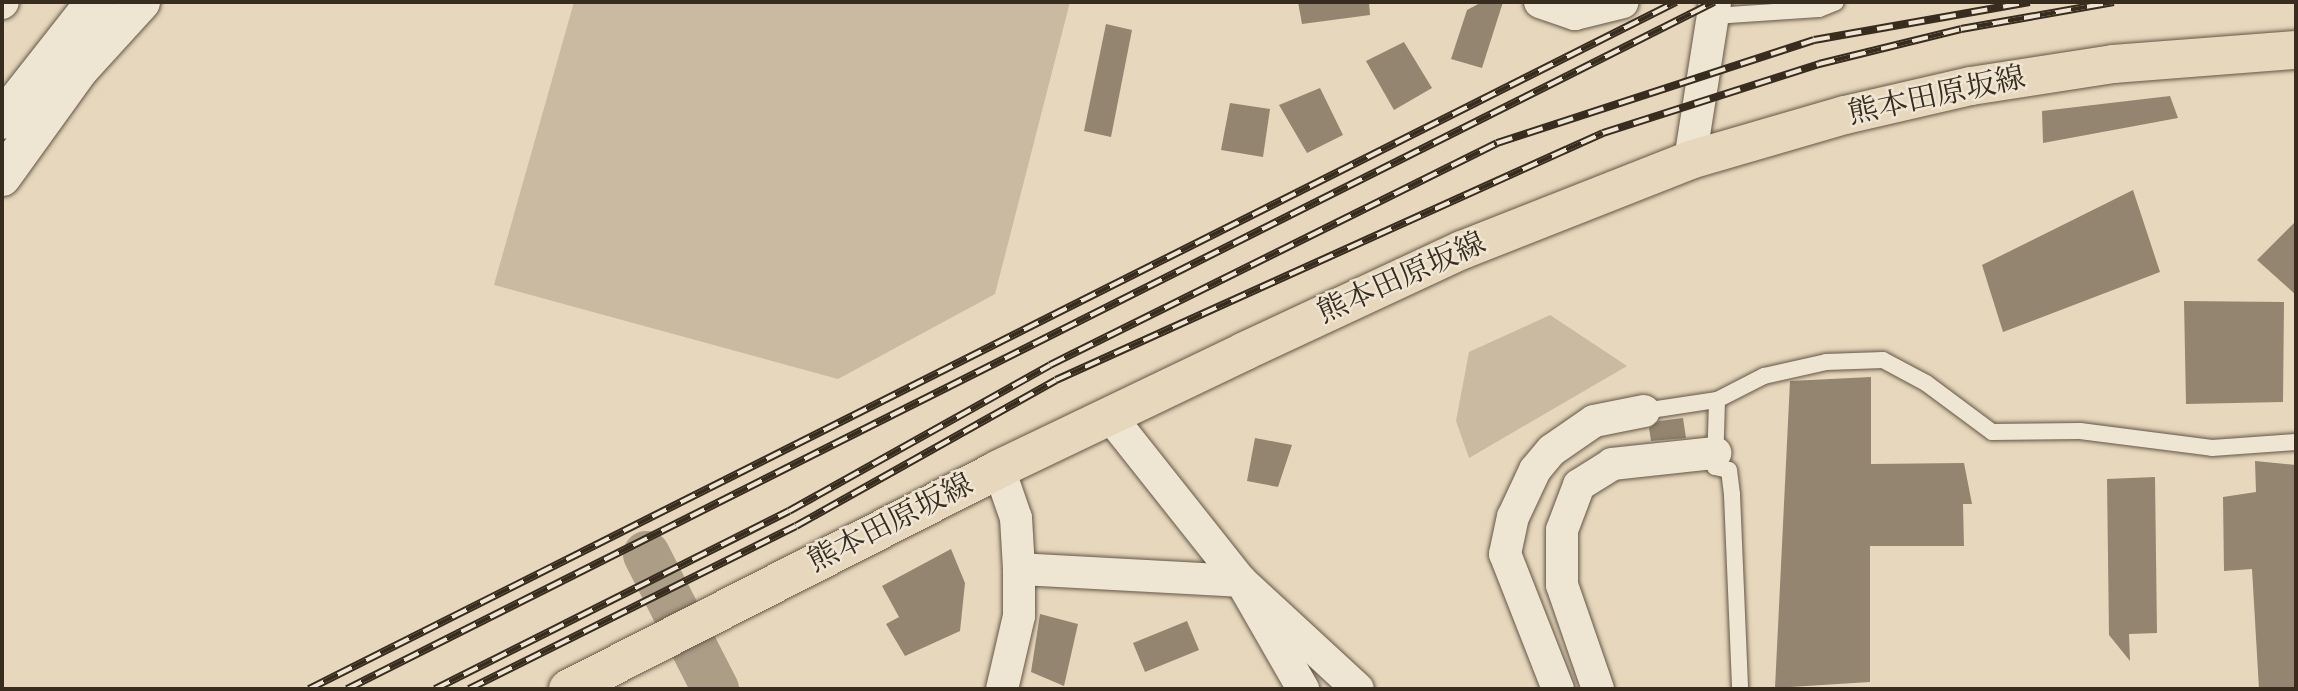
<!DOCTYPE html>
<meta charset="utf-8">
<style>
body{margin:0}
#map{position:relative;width:2298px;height:691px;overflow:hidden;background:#e7d7bc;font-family:"IM FELL DW Pica","Noto Serif JP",serif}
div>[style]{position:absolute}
.green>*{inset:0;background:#c9baa1}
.river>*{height:47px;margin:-23.5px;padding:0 23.5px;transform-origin:23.5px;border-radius:23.5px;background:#ab9d86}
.building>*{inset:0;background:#938570}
.roads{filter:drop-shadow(0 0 2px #635746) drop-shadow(0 0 2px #635746)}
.service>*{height:16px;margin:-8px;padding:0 8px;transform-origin:8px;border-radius:8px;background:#efe5d3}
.minor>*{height:32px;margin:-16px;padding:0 16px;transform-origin:16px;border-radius:16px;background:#efe5d3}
.secondary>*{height:38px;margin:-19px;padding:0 19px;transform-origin:19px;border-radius:19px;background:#efe5d3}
.primary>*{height:38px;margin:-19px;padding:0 19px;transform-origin:19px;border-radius:19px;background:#e7d7bc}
.rail>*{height:8px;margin-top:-4px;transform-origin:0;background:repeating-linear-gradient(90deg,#efe5d3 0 16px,#372c1e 0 32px);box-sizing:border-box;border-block:2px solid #372c1e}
span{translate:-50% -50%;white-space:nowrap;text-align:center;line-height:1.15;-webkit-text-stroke:5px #efe5d3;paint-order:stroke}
.street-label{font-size:30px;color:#372c1e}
.frame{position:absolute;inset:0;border:4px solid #372c1e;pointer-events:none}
</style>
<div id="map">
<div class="green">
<i style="clip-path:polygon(574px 2px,1070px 2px,995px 294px,838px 379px,494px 285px)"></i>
<i style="clip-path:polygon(1550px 315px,1627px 366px,1469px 458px,1456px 421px,1469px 352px)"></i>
</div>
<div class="river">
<i style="left:646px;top:554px;width:152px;rotate:62.9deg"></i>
</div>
<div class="building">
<i style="clip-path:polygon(1298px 2px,1369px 2px,1370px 15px,1302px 24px)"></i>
<i style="clip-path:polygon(1482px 2px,1503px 2px,1482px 68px,1451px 59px,1467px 10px)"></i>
<i style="clip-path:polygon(1106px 24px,1132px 30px,1111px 137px,1084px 131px)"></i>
<i style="clip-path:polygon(1404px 42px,1432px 88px,1394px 110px,1366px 61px)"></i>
<i style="clip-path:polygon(1320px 88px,1343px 135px,1307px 153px,1279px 105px)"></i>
<i style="clip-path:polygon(2170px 96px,2178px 118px,2043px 143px,2042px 111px)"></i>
<i style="clip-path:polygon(1230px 103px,1270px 109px,1263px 157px,1221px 150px)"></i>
<i style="clip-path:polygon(2133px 190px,2160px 272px,2003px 332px,1982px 265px)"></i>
<i style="clip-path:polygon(2296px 221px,2296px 295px,2257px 260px)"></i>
<i style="clip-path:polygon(2184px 301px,2284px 302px,2283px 402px,2186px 404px)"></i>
<i style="clip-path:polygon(1871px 377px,1871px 464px,1964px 463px,1972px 504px,1963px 504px,1964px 546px,1870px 546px,1870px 682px,1775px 688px,1790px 381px)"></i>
<i style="clip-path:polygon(1683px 418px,1686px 438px,1651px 441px,1649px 428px,1659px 421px)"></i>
<i style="clip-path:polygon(1255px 438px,1292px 445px,1278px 487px,1247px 481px)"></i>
<i style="clip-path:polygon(2255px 461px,2296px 465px,2296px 689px,2259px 689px,2252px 569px,2224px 571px,2223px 497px,2256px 492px)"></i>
<i style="clip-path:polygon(2155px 477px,2157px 633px,2129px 634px,2130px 661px,2109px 635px,2107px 479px)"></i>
<i style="clip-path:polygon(951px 549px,965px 583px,960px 631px,905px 656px,886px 624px,899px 617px,882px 586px)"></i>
<i style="clip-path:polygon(1040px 614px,1078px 624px,1064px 686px,1031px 672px)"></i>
<i style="clip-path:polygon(1187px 621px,1199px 650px,1145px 672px,1133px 643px)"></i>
</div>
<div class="roads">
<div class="service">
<i style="left:1714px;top:16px;width:105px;rotate:-3.8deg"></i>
<i style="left:1819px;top:9px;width:18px;rotate:-22deg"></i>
<i style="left:1717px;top:400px;width:53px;rotate:-27.1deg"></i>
<i style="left:1764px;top:376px;width:64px;rotate:-12.7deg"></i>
<i style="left:1826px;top:362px;width:57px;rotate:-2deg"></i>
<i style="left:1883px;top:360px;width:49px;rotate:28.1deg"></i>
<i style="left:1926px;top:383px;width:82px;rotate:36.6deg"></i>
<i style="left:1992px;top:432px;width:88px;rotate:-0.7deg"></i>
<i style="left:2080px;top:431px;width:133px;rotate:7.3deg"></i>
<i style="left:2212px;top:448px;width:84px;rotate:-4.1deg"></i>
<i style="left:1644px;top:411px;width:74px;rotate:-8.6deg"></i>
<i style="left:1717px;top:400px;width:67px;rotate:91.7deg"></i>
<i style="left:1715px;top:467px;width:14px;rotate:12deg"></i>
<i style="left:1729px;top:470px;width:25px;rotate:83deg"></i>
<i style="left:1732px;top:495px;width:194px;rotate:87.6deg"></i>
</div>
<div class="minor">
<i style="left:1540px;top:2px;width:37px;rotate:19deg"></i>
<i style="left:1575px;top:14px;width:49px;rotate:-14deg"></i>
<i style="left:2px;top:3px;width:1px;rotate:-45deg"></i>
<i style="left:1690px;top:160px;width:160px;rotate:-81deg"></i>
<i style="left:1110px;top:416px;width:211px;rotate:51.6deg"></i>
<i style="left:1241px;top:581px;width:125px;rotate:60.1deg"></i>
<i style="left:999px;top:469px;width:52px;rotate:70.9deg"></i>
<i style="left:1016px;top:518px;width:51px;rotate:86.6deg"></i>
<i style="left:1019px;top:569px;width:47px;rotate:90deg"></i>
<i style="left:1019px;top:616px;width:75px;rotate:103.1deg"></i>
<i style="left:1019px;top:569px;width:222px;rotate:3.1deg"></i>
<i style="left:1241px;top:581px;width:159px;rotate:42.7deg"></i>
<i style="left:1558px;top:689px;width:145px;rotate:-111.4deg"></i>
<i style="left:1505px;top:554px;width:38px;rotate:-78deg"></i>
<i style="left:1513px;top:517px;width:52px;rotate:-64.9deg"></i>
<i style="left:1535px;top:470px;width:26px;rotate:-50deg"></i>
<i style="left:1552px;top:450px;width:51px;rotate:-34.6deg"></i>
<i style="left:1594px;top:421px;width:51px;rotate:-11.3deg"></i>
<i style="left:1598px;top:689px;width:110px;rotate:-109.1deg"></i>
<i style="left:1562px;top:585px;width:55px;rotate:-90deg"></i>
<i style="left:1562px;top:530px;width:48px;rotate:-69.3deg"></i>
<i style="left:1579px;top:485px;width:39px;rotate:-32deg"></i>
<i style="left:1612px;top:464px;width:104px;rotate:-6.1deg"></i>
</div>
<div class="secondary">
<i style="left:2px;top:120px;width:150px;rotate:-51.8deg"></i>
<i style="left:2px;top:177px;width:132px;rotate:-54.3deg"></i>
<i style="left:79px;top:70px;width:92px;rotate:-47.6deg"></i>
</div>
<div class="primary">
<i style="left:568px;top:689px;width:484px;rotate:-27deg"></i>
<i style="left:999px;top:469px;width:273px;rotate:-25.6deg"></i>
<i style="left:1245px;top:351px;width:239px;rotate:-25deg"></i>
<i style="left:1462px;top:250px;width:245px;rotate:-21.5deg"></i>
<i style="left:1690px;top:160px;width:161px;rotate:-16.2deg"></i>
<i style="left:1845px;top:115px;width:129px;rotate:-13deg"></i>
<i style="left:1971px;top:86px;width:144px;rotate:-8.8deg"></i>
<i style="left:2113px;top:64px;width:184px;rotate:-4.4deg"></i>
</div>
</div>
<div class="rail">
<i style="left:309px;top:689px;width:1530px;rotate:-26.68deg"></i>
<i style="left:347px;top:689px;width:1530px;rotate:-26.68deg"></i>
<i style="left:435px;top:689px;width:396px;rotate:-26.7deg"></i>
<i style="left:789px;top:511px;width:299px;rotate:-29.2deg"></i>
<i style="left:1050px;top:365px;width:499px;rotate:-26.4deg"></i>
<i style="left:1497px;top:143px;width:333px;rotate:-18deg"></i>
<i style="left:1814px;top:40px;width:219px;rotate:-10deg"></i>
<i style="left:469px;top:689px;width:365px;rotate:-26.5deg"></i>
<i style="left:796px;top:526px;width:298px;rotate:-29.3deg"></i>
<i style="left:1056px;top:380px;width:600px;rotate:-24.3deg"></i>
<i style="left:1603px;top:133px;width:227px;rotate:-17.7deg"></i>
<i style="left:1819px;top:64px;width:146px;rotate:-13.8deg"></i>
<i style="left:1961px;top:29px;width:155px;rotate:-10deg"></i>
</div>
<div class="street-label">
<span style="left:1937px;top:97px;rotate:-12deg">熊本田原坂線</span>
<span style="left:1402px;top:279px;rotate:-24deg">熊本田原坂線</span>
<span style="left:891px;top:524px;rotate:-27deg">熊本田原坂線</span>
</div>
<div class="frame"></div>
</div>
